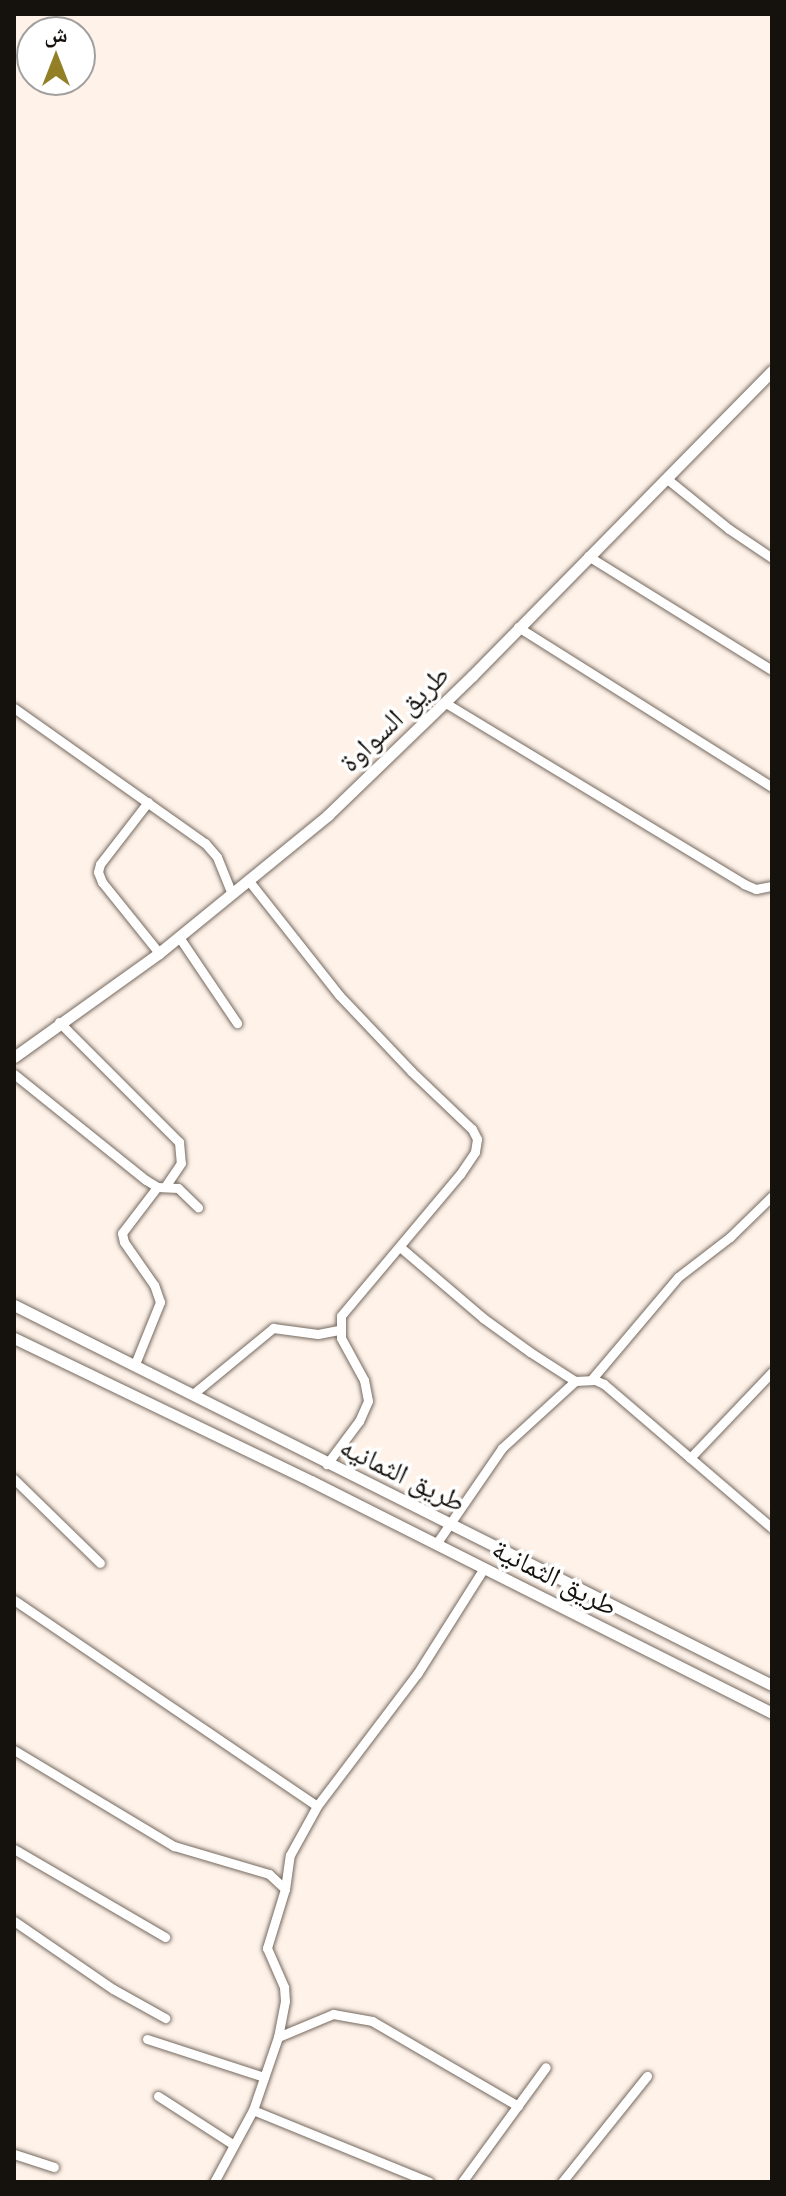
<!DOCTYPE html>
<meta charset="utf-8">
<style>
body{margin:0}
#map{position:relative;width:786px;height:2196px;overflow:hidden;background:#fef2e9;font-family:"Archivo Narrow","Noto Naskh Arabic",sans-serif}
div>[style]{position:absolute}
.roads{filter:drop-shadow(0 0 2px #75695f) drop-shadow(0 0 2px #75695f)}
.minor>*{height:9px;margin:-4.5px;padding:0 4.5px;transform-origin:4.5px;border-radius:4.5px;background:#fff}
.tertiary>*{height:11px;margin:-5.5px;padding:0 5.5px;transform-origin:5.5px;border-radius:5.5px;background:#fff}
span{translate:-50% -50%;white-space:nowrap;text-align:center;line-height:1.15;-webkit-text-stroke:7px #fff;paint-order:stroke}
.street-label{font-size:28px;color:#15110d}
.frame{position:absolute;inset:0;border:16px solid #15110d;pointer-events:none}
.north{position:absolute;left:16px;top:16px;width:80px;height:80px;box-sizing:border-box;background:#fff;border:2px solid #a1a09e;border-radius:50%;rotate:0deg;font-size:22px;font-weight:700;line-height:32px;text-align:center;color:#15110d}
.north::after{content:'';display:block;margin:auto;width:28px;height:36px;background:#927f26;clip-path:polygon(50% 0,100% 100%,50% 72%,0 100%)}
</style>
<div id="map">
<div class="roads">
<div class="minor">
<i style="left:666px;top:478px;width:81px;rotate:39deg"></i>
<i style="left:729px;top:529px;width:52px;rotate:34deg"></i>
<i style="left:588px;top:556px;width:216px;rotate:31.8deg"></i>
<i style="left:518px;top:627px;width:300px;rotate:32.2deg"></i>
<i style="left:444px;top:702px;width:351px;rotate:31.2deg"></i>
<i style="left:744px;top:884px;width:13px;rotate:23deg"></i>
<i style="left:756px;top:889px;width:16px;rotate:-11deg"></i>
<i style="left:14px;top:708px;width:234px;rotate:35.3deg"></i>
<i style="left:205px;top:843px;width:18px;rotate:49deg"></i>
<i style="left:217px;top:857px;width:40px;rotate:68deg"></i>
<i style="left:148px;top:802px;width:78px;rotate:127.7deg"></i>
<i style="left:100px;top:864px;width:8px;rotate:104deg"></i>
<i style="left:98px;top:872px;width:11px;rotate:68deg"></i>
<i style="left:102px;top:882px;width:91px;rotate:51.2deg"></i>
<i style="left:249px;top:881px;width:145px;rotate:51.7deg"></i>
<i style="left:339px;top:995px;width:105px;rotate:46.5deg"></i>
<i style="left:411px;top:1071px;width:84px;rotate:43.6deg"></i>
<i style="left:472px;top:1129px;width:11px;rotate:63deg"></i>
<i style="left:477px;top:1139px;width:13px;rotate:99deg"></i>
<i style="left:475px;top:1152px;width:27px;rotate:124deg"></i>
<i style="left:460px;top:1174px;width:185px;rotate:130deg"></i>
<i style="left:341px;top:1316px;width:22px;rotate:90deg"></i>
<i style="left:341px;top:1338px;width:48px;rotate:61.3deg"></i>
<i style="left:364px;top:1380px;width:21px;rotate:79deg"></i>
<i style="left:368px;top:1401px;width:22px;rotate:114deg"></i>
<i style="left:359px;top:1421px;width:54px;rotate:126.7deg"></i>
<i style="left:179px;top:937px;width:104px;rotate:56deg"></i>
<i style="left:59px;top:1022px;width:170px;rotate:45deg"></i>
<i style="left:179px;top:1142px;width:21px;rotate:85deg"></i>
<i style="left:181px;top:1163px;width:29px;rotate:124deg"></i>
<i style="left:14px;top:1074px;width:169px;rotate:38.8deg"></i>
<i style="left:146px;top:1180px;width:13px;rotate:32deg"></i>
<i style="left:157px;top:1187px;width:21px;rotate:3deg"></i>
<i style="left:178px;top:1188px;width:28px;rotate:44deg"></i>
<i style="left:400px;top:1247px;width:109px;rotate:40.5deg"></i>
<i style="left:483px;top:1318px;width:58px;rotate:35.9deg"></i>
<i style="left:530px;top:1352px;width:54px;rotate:32.8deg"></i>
<i style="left:575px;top:1381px;width:20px;rotate:-3deg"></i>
<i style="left:595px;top:1380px;width:10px;rotate:24deg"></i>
<i style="left:604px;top:1384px;width:221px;rotate:40.6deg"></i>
<i style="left:135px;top:1364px;width:67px;rotate:-68deg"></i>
<i style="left:160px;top:1302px;width:18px;rotate:-109deg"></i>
<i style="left:154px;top:1285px;width:52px;rotate:-124.9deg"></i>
<i style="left:124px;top:1242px;width:9px;rotate:-103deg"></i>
<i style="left:122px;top:1233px;width:58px;rotate:-52.7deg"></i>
<i style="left:591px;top:1380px;width:135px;rotate:-49.8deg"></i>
<i style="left:678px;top:1277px;width:66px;rotate:-37.6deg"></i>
<i style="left:730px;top:1237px;width:59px;rotate:-44.3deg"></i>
<i style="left:193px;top:1394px;width:104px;rotate:-39.5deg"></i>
<i style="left:273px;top:1328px;width:45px;rotate:7.6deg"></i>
<i style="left:318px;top:1334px;width:21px;rotate:-11deg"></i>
<i style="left:690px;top:1458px;width:119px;rotate:-46.4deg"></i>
<i style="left:14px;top:1479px;width:120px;rotate:44.3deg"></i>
<i style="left:436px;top:1544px;width:116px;rotate:-55.5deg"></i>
<i style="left:502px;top:1448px;width:99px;rotate:-42.5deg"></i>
<i style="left:14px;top:1600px;width:366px;rotate:34.2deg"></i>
<i style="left:14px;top:1750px;width:187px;rotate:31deg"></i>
<i style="left:174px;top:1846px;width:99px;rotate:16.4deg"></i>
<i style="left:269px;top:1874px;width:22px;rotate:43deg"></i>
<i style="left:285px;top:1889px;width:62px;rotate:107deg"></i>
<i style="left:267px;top:1948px;width:43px;rotate:66.4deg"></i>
<i style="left:284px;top:1987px;width:14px;rotate:86deg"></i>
<i style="left:285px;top:2001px;width:37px;rotate:101deg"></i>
<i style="left:278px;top:2037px;width:77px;rotate:108.9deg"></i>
<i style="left:253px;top:2110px;width:82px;rotate:118.4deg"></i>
<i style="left:14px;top:1849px;width:175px;rotate:30.2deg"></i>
<i style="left:285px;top:1889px;width:34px;rotate:-82deg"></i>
<i style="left:290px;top:1855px;width:56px;rotate:-61.1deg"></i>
<i style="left:317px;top:1806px;width:166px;rotate:-52.9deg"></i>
<i style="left:417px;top:1674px;width:125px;rotate:-57.7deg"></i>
<i style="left:14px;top:1921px;width:120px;rotate:34.5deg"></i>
<i style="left:113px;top:1989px;width:60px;rotate:29.1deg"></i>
<i style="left:278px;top:2037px;width:60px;rotate:-22.7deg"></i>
<i style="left:333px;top:2014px;width:40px;rotate:10deg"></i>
<i style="left:372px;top:2021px;width:169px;rotate:30.2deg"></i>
<i style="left:147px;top:2039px;width:123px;rotate:18deg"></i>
<i style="left:158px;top:2096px;width:90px;rotate:32.8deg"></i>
<i style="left:253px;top:2110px;width:190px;rotate:22.2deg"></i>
<i style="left:14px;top:2154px;width:42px;rotate:18deg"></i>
<i style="left:462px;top:2182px;width:142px;rotate:-53.9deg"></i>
<i style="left:562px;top:2182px;width:136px;rotate:-51.3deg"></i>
</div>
<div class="tertiary">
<i style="left:14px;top:1057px;width:178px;rotate:-35.6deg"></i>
<i style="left:159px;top:953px;width:218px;rotate:-39.2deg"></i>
<i style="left:328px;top:815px;width:200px;rotate:-44deg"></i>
<i style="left:472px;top:676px;width:428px;rotate:-45.5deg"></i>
<i style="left:14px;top:1305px;width:848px;rotate:26.63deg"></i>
<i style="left:14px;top:1338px;width:330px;rotate:25.7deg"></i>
<i style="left:311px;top:1481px;width:516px;rotate:26.71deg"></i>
</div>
</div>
<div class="street-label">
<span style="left:394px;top:718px;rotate:-44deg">طريق السواوة</span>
<span style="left:403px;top:1474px;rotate:26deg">طريق الثمانيه</span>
<span style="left:555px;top:1577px;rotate:27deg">طريق الثمانية</span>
</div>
<div class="frame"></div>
<div class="north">ش</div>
</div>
